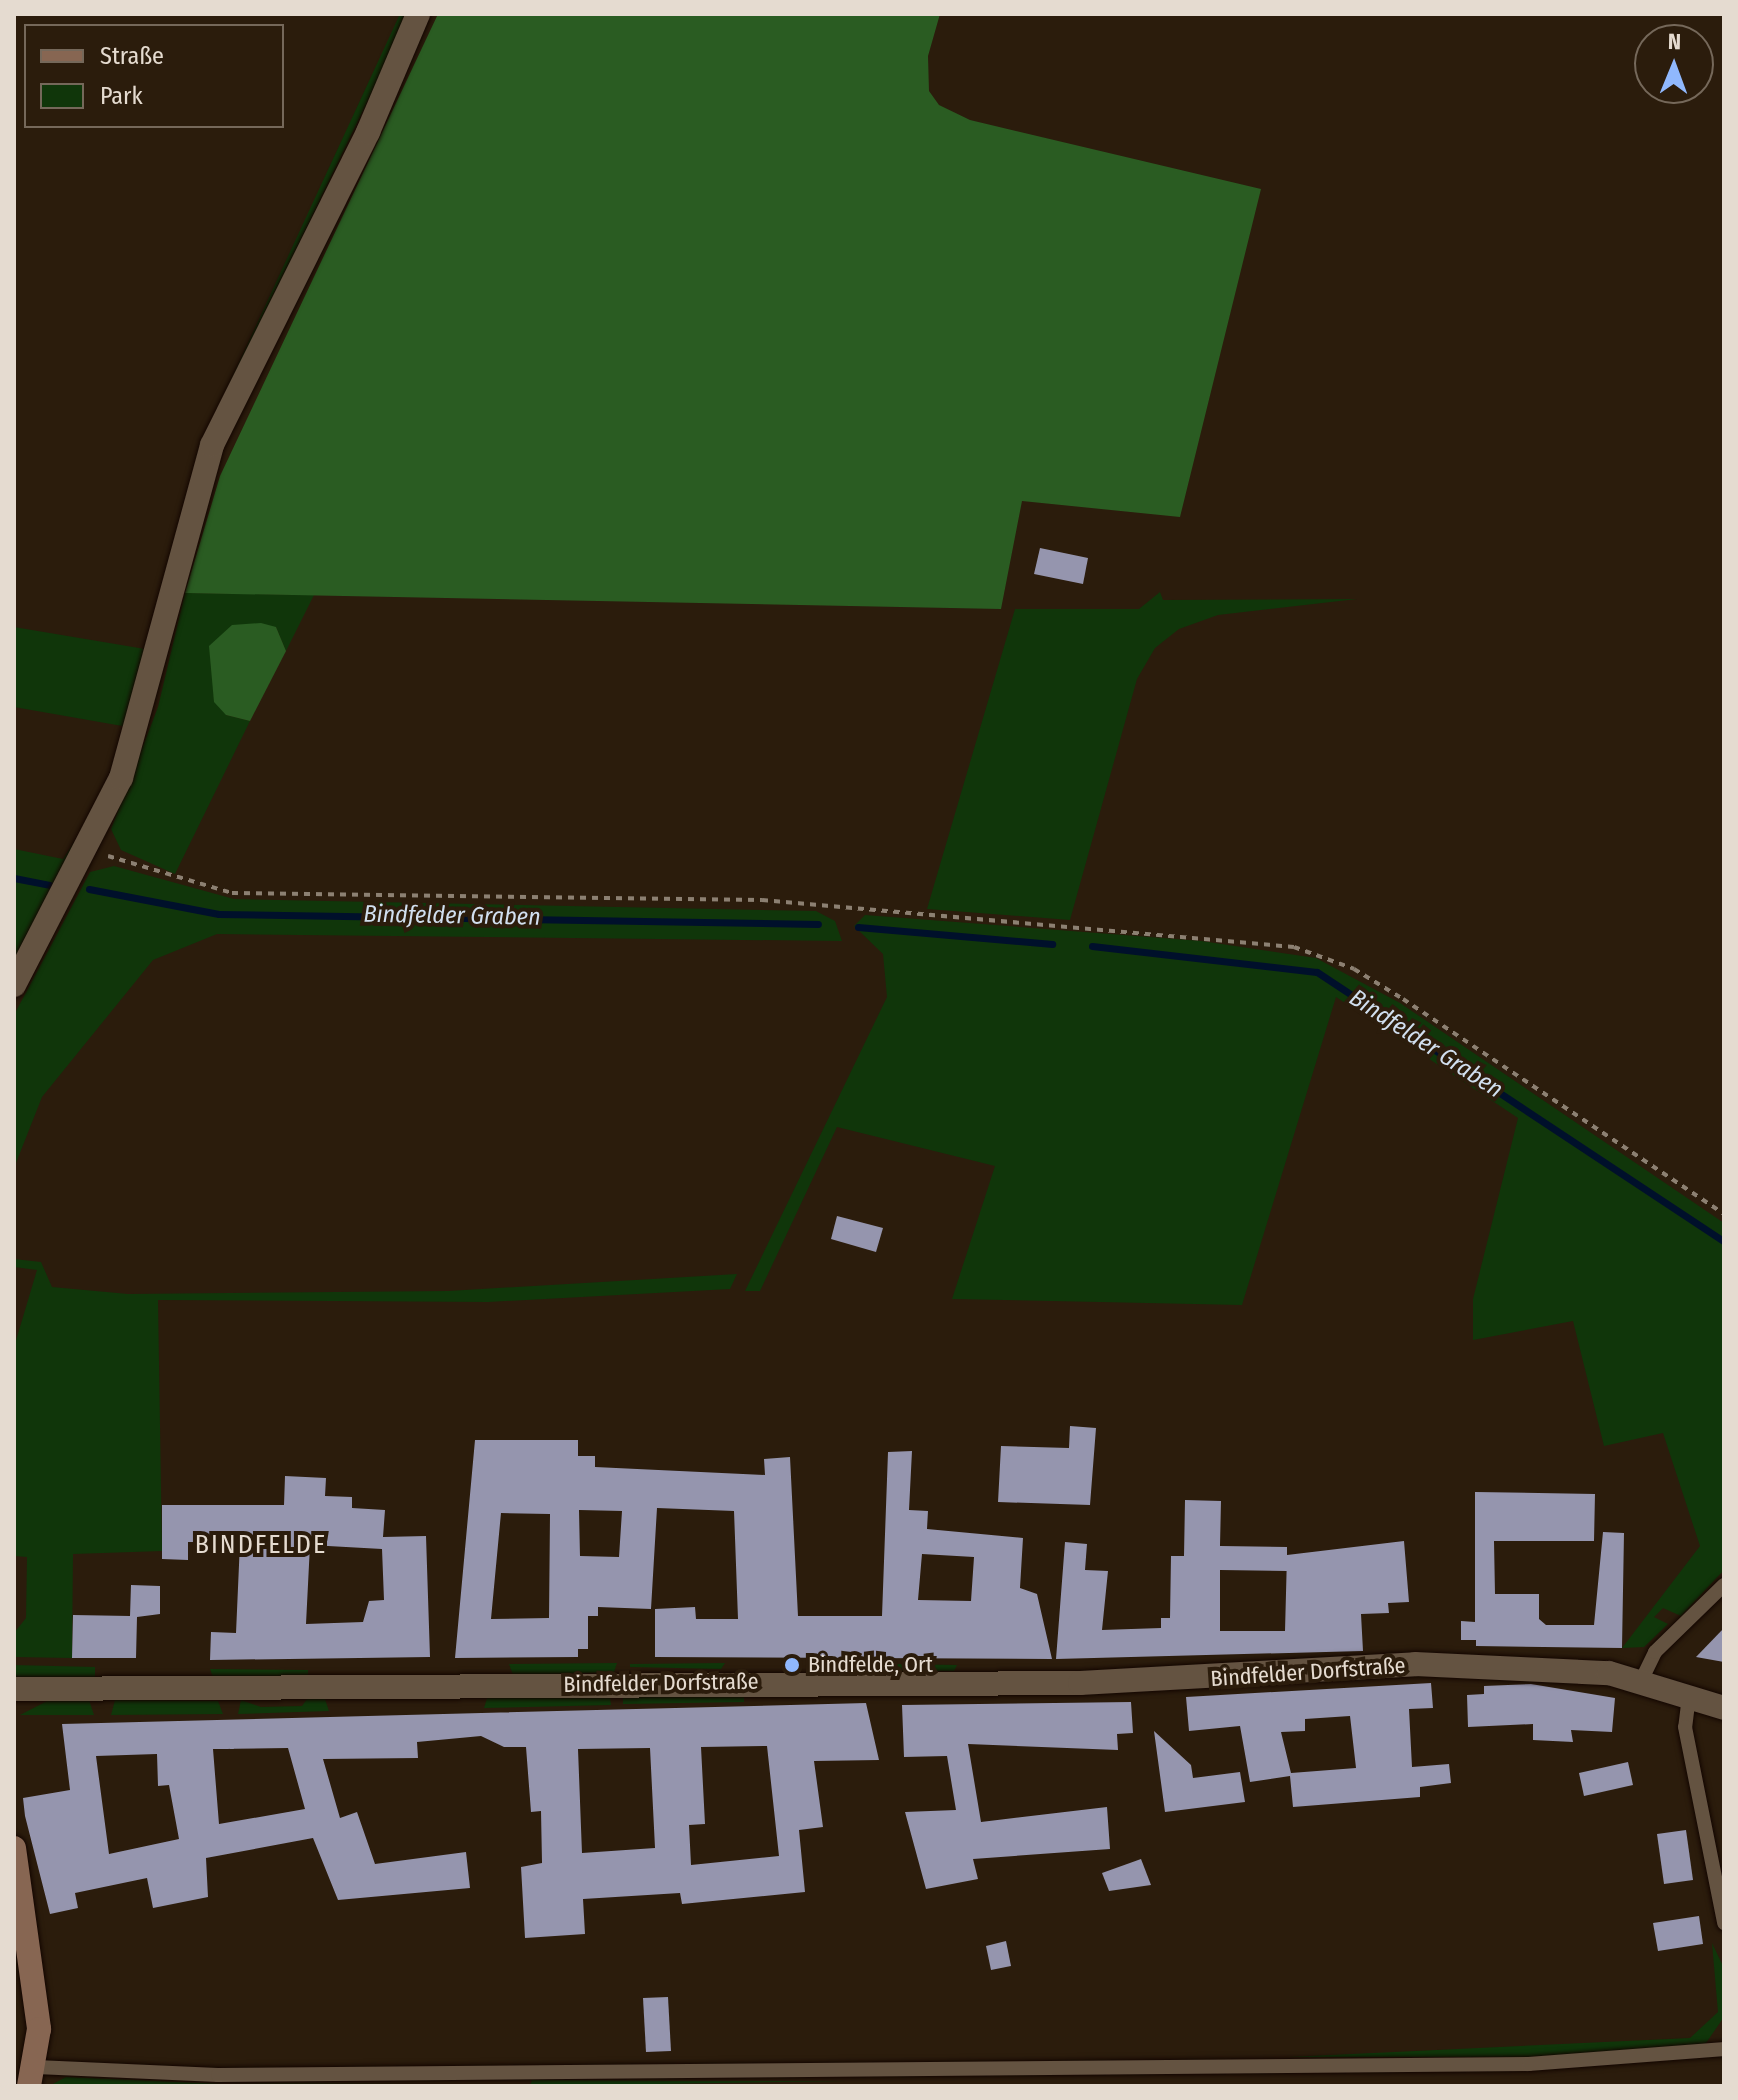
<!DOCTYPE html>
<meta charset="utf-8">
<style>
body{margin:0}
#map{position:relative;width:1738px;height:2100px;overflow:hidden;background:#2b1c0c;font-family:"Fira Sans Condensed",sans-serif}
div>[style]{position:absolute}
.green>*{inset:0;background:#10360a}
.forest>*{inset:0;background:#2a5c22}
.stream>*{height:7px;margin:-3.5px;padding:0 3.5px;transform-origin:3.5px;border-radius:3.5px;background:#00102b}
.building>*{inset:0;background:#9595ae}
.path>*{height:4px;margin-top:-2px;transform-origin:0;background:repeating-linear-gradient(90deg,#8c8072 0 6px,transparent 0 12px)}
.roads{filter:drop-shadow(0 0 2px #130600) drop-shadow(0 0 2px #130600)}
.lane>*{height:14px;margin:-7px;padding:0 7px;transform-origin:7px;border-radius:7px;background:#645341}
.street>*{height:24px;margin:-12px;padding:0 12px;transform-origin:12px;border-radius:12px;background:#645341}
.secondary>*{height:24px;margin:-12px;padding:0 12px;transform-origin:12px;border-radius:12px;background:#876652}
.dots>*{width:22px;height:22px;translate:-50% -50%;box-sizing:border-box;border:4px solid #2b1c0c;border-radius:50%}
span{translate:-50% -50%;white-space:nowrap;text-align:center;line-height:1.15;-webkit-text-stroke:8px #2b1c0c;paint-order:stroke}
.poi-label{font-size:22px;color:#e5dbd0}
.left{translate:0 -50%;text-align:left}
.street-label{font-size:22px;color:#e5dbd0}
.water-label{font-size:24px;color:#d1dfef;font-style:italic}
.quarter-label{font-size:26px;color:#e5dbd0;letter-spacing:2px}
.frame{position:absolute;inset:0;border:16px solid #e5dbd0;pointer-events:none}
.legend{position:absolute;left:24px;top:24px;width:260px;height:104px;box-sizing:border-box;background:#2b1c0c;border:2px solid #75685a;margin:0;padding:10px 14px;list-style:none;font-size:24px;color:#e5dbd0}
.legend li{display:flex;align-items:center;gap:16px;height:40px}
.legend b{width:40px;border:2px solid #75685a}
.north{position:absolute;left:1634px;top:24px;width:80px;height:80px;box-sizing:border-box;background:#2b1c0c;border:2px solid #75685a;border-radius:50%;rotate:1deg;font-size:22px;font-weight:700;line-height:32px;text-align:center;color:#e5dbd0}
.north::after{content:'';display:block;margin:auto;width:28px;height:36px;background:#90b8fd;clip-path:polygon(50% 0,100% 100%,50% 72%,0 100%)}
</style>
<div id="map">
<div class="green">
<i style="clip-path:polygon(400px 14px,408px 14px,400px 34px,193px 462px)"></i>
<i style="clip-path:polygon(1160px 592px,1163px 600px,1357px 599px,1218px 615px,1179px 629px,1155px 648px,1137px 679px,1070px 920px,927px 909px,1015px 609px,1139px 609px)"></i>
<i style="clip-path:polygon(185px 593px,314px 595px,286px 651px,276px 627px,226px 715px,250px 721px,175px 874px,121px 850px,111px 829px,158px 707px)"></i>
<i style="clip-path:polygon(14px 627px,151px 650px,128px 727px,14px 707px)"></i>
<i style="clip-path:polygon(94px 812px,18px 957px,14px 957px,14px 849px,63px 859px)"></i>
<i style="clip-path:polygon(114px 866px,234px 899px,816px 911px,835px 921px,842px 941px,217px 934px,153px 960px,42px 1097px,14px 1168px,14px 1015px,90px 872px)"></i>
<i style="clip-path:polygon(865px 915px,1201px 941px,1316px 958px,1400px 1003px,1724px 1223px,1724px 1570px,1681px 1616px,1663px 1608px,1654px 1617px,1668px 1624px,1644px 1647px,1622px 1648px,1700px 1546px,1663px 1433px,1604px 1446px,1573px 1321px,1473px 1340px,1473px 1299px,1518px 1118px,1336px 997px,1242px 1305px,952px 1299px,995px 1166px,837px 1127px,760px 1291px,745px 1291px,887px 997px,883px 954px,854px 926px)"></i>
<i style="clip-path:polygon(14px 1259px,41px 1262px,52px 1287px,128px 1294px,448px 1291px,737px 1274px,730px 1289px,488px 1302px,158px 1300px,162px 1551px,73px 1554px,72px 1658px,14px 1657px,14px 1633px,26px 1618px,27px 1557px,14px 1556px,14px 1347px,37px 1270px,14px 1267px)"></i>
<i style="clip-path:polygon(617px 1663px,614px 1672px,513px 1675px,509px 1664px)"></i>
<i style="clip-path:polygon(725px 1663px,721px 1669px,630px 1667px,630px 1664px)"></i>
<i style="clip-path:polygon(828px 1663px,957px 1665px,954px 1671px,828px 1670px)"></i>
<i style="clip-path:polygon(14px 1665px,95px 1667px,95px 1680px,14px 1680px)"></i>
<i style="clip-path:polygon(210px 1669px,308px 1670px,308px 1678px,214px 1680px)"></i>
<i style="clip-path:polygon(650px 1690px,656px 1697px,744px 1693px,744px 1702px,623px 1704px,623px 1696px)"></i>
<i style="clip-path:polygon(488px 1695px,610px 1697px,611px 1705px,484px 1708px)"></i>
<i style="clip-path:polygon(51px 1699px,89px 1700px,94px 1715px,20px 1715px)"></i>
<i style="clip-path:polygon(307px 1699px,325px 1699px,329px 1711px,238px 1714px,241px 1700px,261px 1707px,302px 1706px)"></i>
<i style="clip-path:polygon(115px 1700px,218px 1701px,223px 1714px,111px 1715px)"></i>
<i style="clip-path:polygon(1712px 1943px,1724px 1968px,1724px 2017px,1706px 2043px,1692px 2046px,1529px 2057px,1289px 2057px,1690px 2038px,1718px 2012px)"></i>
<i style="clip-path:polygon(66px 2077px,224px 2084px,422px 2083px,49px 2086px)"></i>
<i style="clip-path:polygon(532px 2080px,670px 2081px,847px 2081px,530px 2086px)"></i>
</div>
<div class="forest">
<i style="clip-path:polygon(438px 14px,940px 14px,928px 56px,929px 91px,939px 105px,970px 120px,1261px 189px,1180px 517px,1022px 501px,1001px 609px,185px 593px,220px 476px)"></i>
<i style="clip-path:polygon(261px 623px,276px 627px,286px 651px,250px 721px,226px 715px,214px 702px,209px 646px,232px 625px)"></i>
</div>
<div class="stream">
<i style="left:14px;top:878px;width:36px;rotate:11deg"></i>
<i style="left:89px;top:889px;width:132px;rotate:10.9deg"></i>
<i style="left:219px;top:914px;width:599px;rotate:0.96deg"></i>
<i style="left:858px;top:927px;width:195px;rotate:5deg"></i>
<i style="left:1092px;top:946px;width:226px;rotate:6.6deg"></i>
<i style="left:1317px;top:972px;width:488px;rotate:33.5deg"></i>
</div>
<div class="building">
<i style="clip-path:polygon(1040px 548px,1088px 558px,1083px 584px,1034px 574px)"></i>
<i style="clip-path:polygon(837px 1216px,883px 1228px,876px 1252px,831px 1239px)"></i>
<i style="clip-path:polygon(1070px 1426px,1096px 1428px,1090px 1505px,998px 1502px,1001px 1446px,1069px 1448px)"></i>
<i style="clip-path:polygon(evenodd,475px 1440px,578px 1440px,578px 1456px,595px 1456px,595px 1467px,765px 1475px,764px 1459px,790px 1457px,798px 1616px,882px 1616px,888px 1452px,912px 1451px,909px 1510px,928px 1511px,927px 1529px,1023px 1538px,1020px 1588px,1037px 1594px,1052px 1659px,655px 1657px,655px 1609px,695px 1607px,696px 1619px,738px 1619px,734px 1511px,657px 1508px,651px 1609px,598px 1607px,598px 1616px,588px 1616px,588px 1649px,578px 1649px,578px 1657px,455px 1658px,475px 1440px,579px 1510px,622px 1511px,619px 1557px,580px 1556px,579px 1510px,475px 1440px,501px 1513px,550px 1514px,549px 1618px,491px 1619px,501px 1513px,475px 1440px,922px 1554px,974px 1557px,971px 1601px,918px 1600px,922px 1554px)"></i>
<i style="clip-path:polygon(evenodd,285px 1476px,326px 1478px,325px 1496px,352px 1497px,352px 1508px,385px 1510px,383px 1537px,426px 1536px,430px 1657px,210px 1660px,211px 1632px,236px 1633px,240px 1542px,188px 1542px,188px 1560px,162px 1559px,162px 1505px,284px 1505px,285px 1476px,310px 1545px,382px 1549px,384px 1600px,369px 1601px,363px 1622px,306px 1624px,310px 1545px)"></i>
<i style="clip-path:polygon(1475px 1492px,1595px 1494px,1594px 1541px,1494px 1541px,1495px 1594px,1539px 1594px,1539px 1619px,1546px 1625px,1594px 1625px,1603px 1532px,1624px 1533px,1622px 1648px,1476px 1646px,1476px 1640px,1461px 1640px,1461px 1621px,1475px 1622px)"></i>
<i style="clip-path:polygon(1185px 1500px,1221px 1501px,1220px 1546px,1287px 1547px,1287px 1571px,1220px 1570px,1220px 1631px,1285px 1631px,1287px 1555px,1404px 1541px,1409px 1602px,1388px 1603px,1389px 1613px,1361px 1614px,1363px 1651px,1056px 1659px,1065px 1542px,1087px 1544px,1085px 1570px,1108px 1571px,1102px 1630px,1161px 1628px,1161px 1618px,1170px 1618px,1171px 1556px,1184px 1556px)"></i>
<i style="clip-path:polygon(131px 1585px,160px 1586px,160px 1614px,137px 1617px,136px 1658px,72px 1658px,73px 1615px,130px 1616px)"></i>
<i style="clip-path:polygon(1724px 1628px,1724px 1662px,1696px 1657px)"></i>
<i style="clip-path:polygon(evenodd,1431px 1683px,1433px 1708px,1409px 1709px,1412px 1767px,1449px 1764px,1451px 1783px,1420px 1787px,1420px 1797px,1293px 1807px,1290px 1776px,1250px 1782px,1240px 1726px,1189px 1731px,1186px 1697px,1431px 1683px,1350px 1716px,1356px 1768px,1291px 1773px,1281px 1732px,1305px 1731px,1305px 1719px,1350px 1716px)"></i>
<i style="clip-path:polygon(1531px 1684px,1615px 1698px,1612px 1732px,1571px 1730px,1573px 1742px,1533px 1740px,1533px 1724px,1468px 1727px,1467px 1695px,1484px 1694px,1484px 1686px)"></i>
<i style="clip-path:polygon(1131px 1702px,1133px 1733px,1117px 1734px,1118px 1750px,968px 1744px,981px 1822px,1107px 1807px,1110px 1849px,973px 1859px,978px 1879px,926px 1889px,905px 1812px,956px 1810px,947px 1756px,904px 1757px,902px 1705px)"></i>
<i style="clip-path:polygon(evenodd,866px 1703px,879px 1760px,814px 1761px,823px 1827px,799px 1830px,805px 1892px,682px 1904px,680px 1893px,583px 1899px,585px 1934px,525px 1938px,521px 1867px,542px 1863px,541px 1811px,531px 1812px,526px 1747px,504px 1747px,481px 1736px,417px 1742px,418px 1758px,323px 1759px,340px 1818px,357px 1812px,375px 1864px,466px 1852px,470px 1888px,338px 1900px,313px 1838px,206px 1858px,208px 1897px,153px 1908px,147px 1878px,75px 1893px,78px 1908px,50px 1914px,25px 1816px,23px 1798px,70px 1790px,62px 1724px,866px 1703px,767px 1746px,779px 1856px,691px 1865px,689px 1825px,705px 1824px,701px 1747px,767px 1746px,866px 1703px,288px 1748px,305px 1809px,219px 1824px,213px 1749px,288px 1748px,866px 1703px,650px 1748px,655px 1848px,582px 1853px,578px 1749px,650px 1748px,866px 1703px,157px 1754px,158px 1786px,169px 1785px,179px 1839px,109px 1854px,96px 1756px,157px 1754px)"></i>
<i style="clip-path:polygon(1154px 1731px,1191px 1765px,1193px 1778px,1240px 1772px,1245px 1802px,1165px 1812px)"></i>
<i style="clip-path:polygon(1628px 1762px,1633px 1785px,1584px 1796px,1579px 1773px)"></i>
<i style="clip-path:polygon(1686px 1830px,1693px 1880px,1664px 1884px,1657px 1834px)"></i>
<i style="clip-path:polygon(1141px 1859px,1151px 1885px,1109px 1891px,1102px 1873px)"></i>
<i style="clip-path:polygon(1699px 1916px,1703px 1944px,1658px 1951px,1653px 1923px)"></i>
<i style="clip-path:polygon(1006px 1941px,1011px 1966px,991px 1970px,986px 1946px)"></i>
<i style="clip-path:polygon(668px 1997px,671px 2051px,646px 2052px,643px 1998px)"></i>
</div>
<div class="path">
<i style="left:108px;top:856px;width:129px;rotate:16.6deg"></i>
<i style="left:232px;top:893px;width:530px;rotate:0.76deg"></i>
<i style="left:762px;top:900px;width:534px;rotate:5.05deg"></i>
<i style="left:1294px;top:947px;width:64px;rotate:20.1deg"></i>
<i style="left:1354px;top:969px;width:57px;rotate:31.5deg"></i>
<i style="left:1403px;top:999px;width:386px;rotate:33.8deg"></i>
</div>
<div class="roads">
<div class="lane">
<i style="left:1642px;top:1679px;width:30px;rotate:-64deg"></i>
<i style="left:1655px;top:1652px;width:96px;rotate:-44.2deg"></i>
<i style="left:1689px;top:1696px;width:31px;rotate:97deg"></i>
<i style="left:1685px;top:1727px;width:200px;rotate:78.7deg"></i>
<i style="left:36px;top:2067px;width:182px;rotate:2.5deg"></i>
<i style="left:218px;top:2075px;width:1311px;rotate:-0.48deg"></i>
<i style="left:1529px;top:2064px;width:196px;rotate:-4.4deg"></i>
</div>
<div class="street">
<i style="left:14px;top:985px;width:233px;rotate:-62.7deg"></i>
<i style="left:121px;top:778px;width:345px;rotate:-74.7deg"></i>
<i style="left:212px;top:445px;width:350px;rotate:-63.5deg"></i>
<i style="left:368px;top:132px;width:128px;rotate:-67deg"></i>
<i style="left:14px;top:1689px;width:1066px;rotate:-0.32deg"></i>
<i style="left:1080px;top:1683px;width:336px;rotate:-3.2deg"></i>
<i style="left:1415px;top:1664px;width:194px;rotate:2.7deg"></i>
<i style="left:1609px;top:1673px;width:120px;rotate:16.9deg"></i>
</div>
<div class="secondary">
<i style="left:14px;top:1848px;width:183px;rotate:82.1deg"></i>
<i style="left:39px;top:2029px;width:58px;rotate:100deg"></i>
</div>
</div>
<div class="dots">
<i style="left:792px;top:1665px;background:#90b8fd"></i>
</div>
<div class="poi-label">
<span class="left" style="left:808px;top:1665px">Bindfelde, Ort</span>
</div>
<div class="street-label">
<span style="left:1308px;top:1672px;rotate:-4deg">Bindfelder Dorfstraße</span>
<span style="left:661px;top:1683px;rotate:-1deg">Bindfelder Dorfstraße</span>
</div>
<div class="water-label">
<span style="left:452px;top:916px;rotate:1deg">Bindfelder Graben</span>
<span style="left:1426px;top:1044px;rotate:33deg">Bindfelder Graben</span>
</div>
<div class="quarter-label">
<span style="left:261px;top:1545px">BINDFELDE</span>
</div>
<div class="frame"></div>
<ul class="legend">
<li><b style="height:10px;background:#876652"></b>Straße</li>
<li><b style="height:22px;background:#10360a"></b>Park</li>
</ul>
<div class="north">N</div>
</div>
